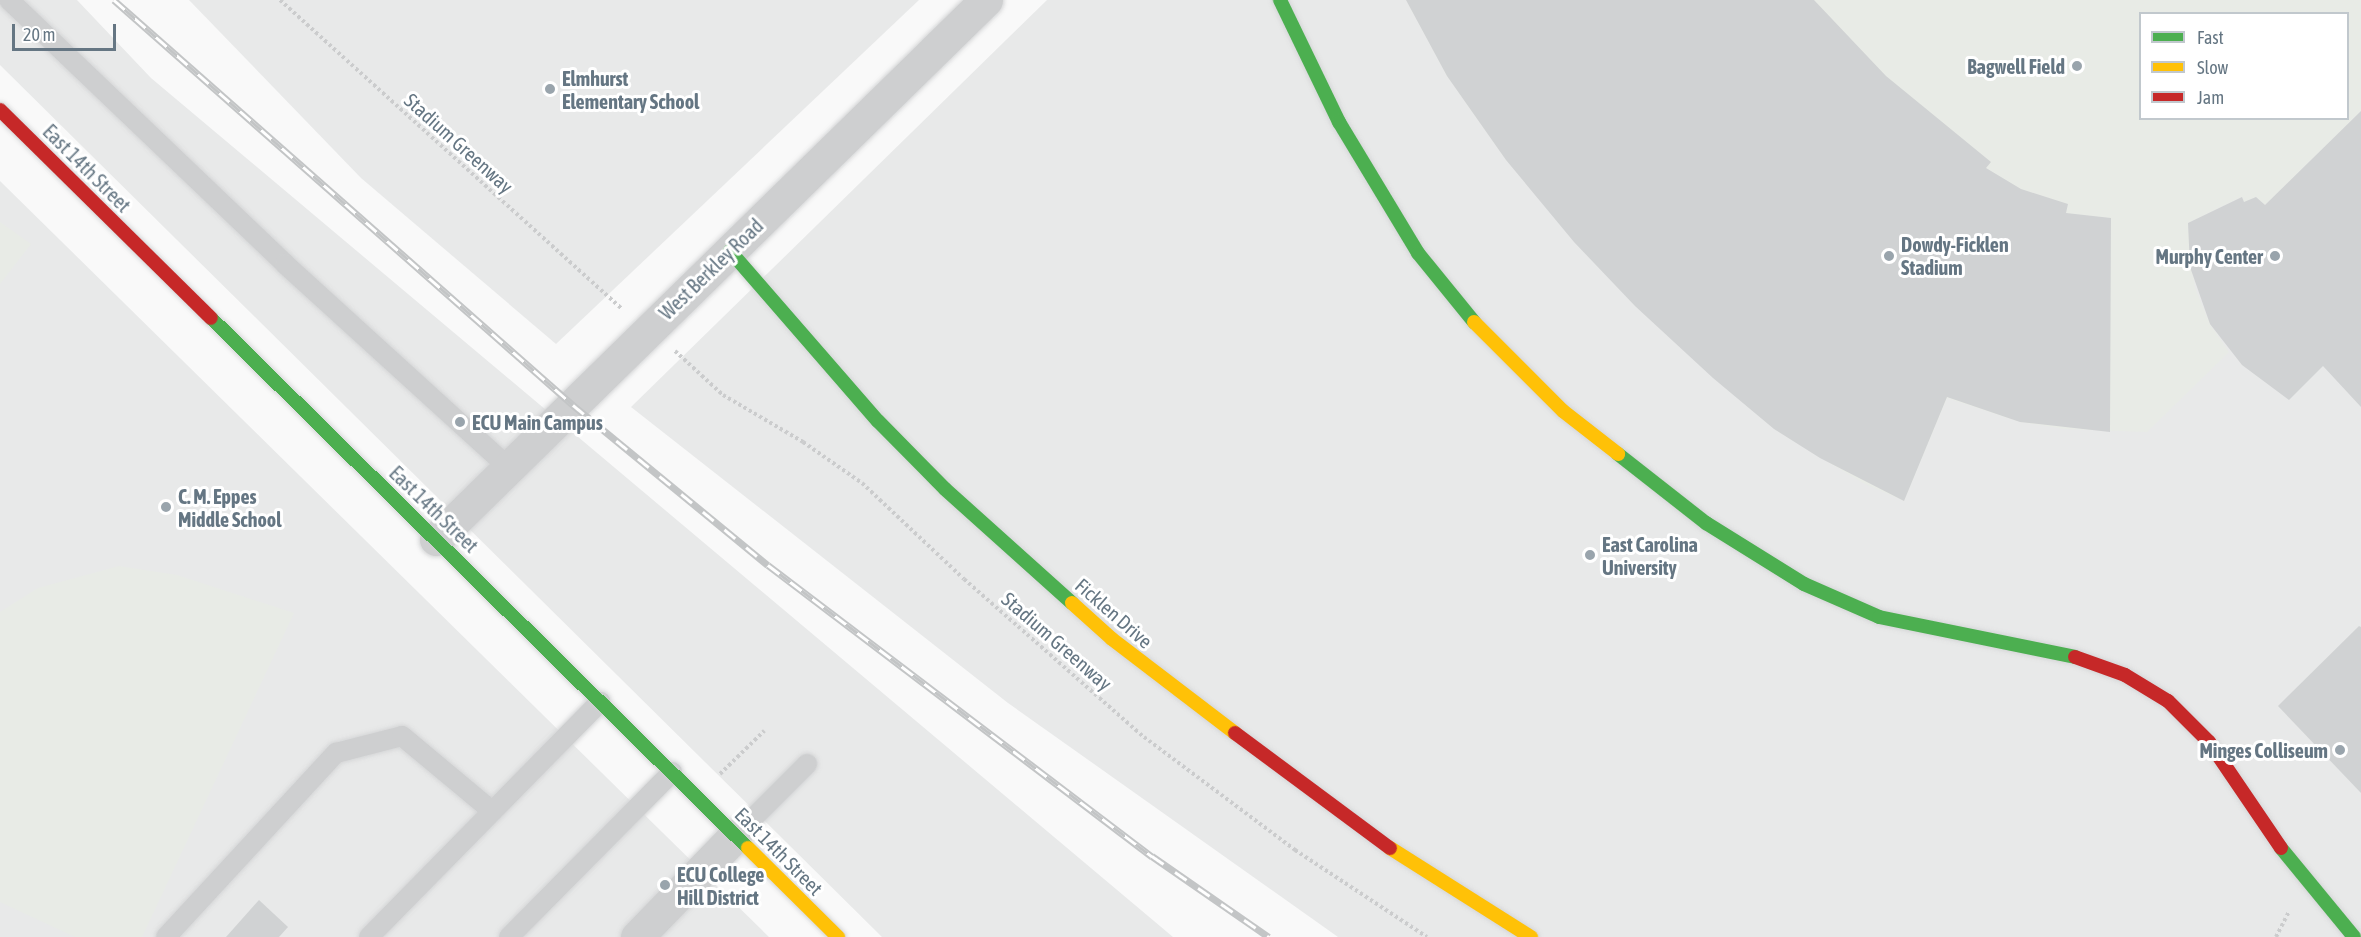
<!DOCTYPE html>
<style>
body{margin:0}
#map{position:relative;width:2361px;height:937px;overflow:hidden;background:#f9f9f9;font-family:"Asap Condensed",sans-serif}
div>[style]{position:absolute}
.built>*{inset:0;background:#e8e9e9}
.green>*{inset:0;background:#e8ebe6}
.building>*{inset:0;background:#d0d2d3}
.path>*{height:4px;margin-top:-2px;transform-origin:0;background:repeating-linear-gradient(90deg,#cbcccd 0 3px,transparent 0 6px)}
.roads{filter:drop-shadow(0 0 2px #d5d6d7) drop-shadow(0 0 2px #d5d6d7)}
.lane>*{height:20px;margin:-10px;padding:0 10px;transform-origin:10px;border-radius:10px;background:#cecfd0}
.street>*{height:33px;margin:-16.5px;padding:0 16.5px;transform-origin:16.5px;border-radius:16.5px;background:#cecfd0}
.fast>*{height:14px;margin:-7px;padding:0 7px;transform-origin:7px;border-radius:7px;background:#4caf50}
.slow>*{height:14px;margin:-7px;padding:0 7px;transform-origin:7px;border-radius:7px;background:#ffc107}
.jam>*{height:14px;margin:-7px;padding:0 7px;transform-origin:7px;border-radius:7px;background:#c62828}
.rail>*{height:7px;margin-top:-3.5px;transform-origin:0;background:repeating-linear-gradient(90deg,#fff 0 14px,#c3c5c6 0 28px);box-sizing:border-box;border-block:2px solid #c3c5c6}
.dots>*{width:16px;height:16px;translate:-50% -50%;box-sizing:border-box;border:3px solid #fff;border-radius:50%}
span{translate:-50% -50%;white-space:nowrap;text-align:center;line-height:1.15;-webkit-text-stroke:6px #fff;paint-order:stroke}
.poi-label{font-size:20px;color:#657683;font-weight:700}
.right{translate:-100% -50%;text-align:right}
.left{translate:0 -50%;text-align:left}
.street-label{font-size:20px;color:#657683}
.legend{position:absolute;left:2139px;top:12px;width:210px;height:108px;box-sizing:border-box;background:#fff;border:2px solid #c1c8cd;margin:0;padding:8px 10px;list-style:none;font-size:18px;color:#657683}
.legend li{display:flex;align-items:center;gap:12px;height:30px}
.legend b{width:30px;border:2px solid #c1c8cd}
.scale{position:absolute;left:12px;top:24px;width:104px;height:27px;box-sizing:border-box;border:3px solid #657683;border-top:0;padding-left:8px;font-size:18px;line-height:21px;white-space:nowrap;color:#657683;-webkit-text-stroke:4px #fff;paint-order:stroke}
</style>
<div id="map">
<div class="built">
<i style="clip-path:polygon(0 0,77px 0,151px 78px,1173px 937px,882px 937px,0 65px)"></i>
<i style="clip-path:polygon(189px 0,919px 0,556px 344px,361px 178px)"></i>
<i style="clip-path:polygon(evenodd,1047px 0,2361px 0,2361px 937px,1338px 937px,1008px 703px,631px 407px,1047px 0,2140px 14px,2348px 14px,2348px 118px,2140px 118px,2140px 14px)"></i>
<i style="clip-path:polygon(0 181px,662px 832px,769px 937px,0 937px)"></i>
</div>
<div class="green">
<i style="clip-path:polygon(evenodd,1406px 0,2361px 0,2361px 111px,2265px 205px,2256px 197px,2244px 202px,2241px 197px,2188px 223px,2195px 288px,2210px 324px,2229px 352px,2147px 432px,2065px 429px,2020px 422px,1947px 398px,1904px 501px,1863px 483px,1774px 429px,1635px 306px,1506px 160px,1447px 76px,1406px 0,2140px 14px,2348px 14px,2348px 118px,2140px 118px,2140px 14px)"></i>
<i style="clip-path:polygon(0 222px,31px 244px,0 284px)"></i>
<i style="clip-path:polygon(119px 566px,177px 575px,294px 613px,142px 937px,75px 937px,0 902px,0 612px,38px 588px)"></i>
</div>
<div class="building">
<i style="clip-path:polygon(1406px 0,1814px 0,1886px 76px,1991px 162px,1986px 168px,2021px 189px,2068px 204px,2066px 213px,2111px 218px,2110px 432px,2020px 422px,1947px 397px,1904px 501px,1820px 458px,1774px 429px,1713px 378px,1635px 306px,1574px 242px,1506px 160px,1447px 76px)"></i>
<i style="clip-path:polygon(2361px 111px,2361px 407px,2323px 366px,2289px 400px,2242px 365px,2210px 324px,2190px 267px,2188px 223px,2242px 197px,2244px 202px,2256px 197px,2265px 205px)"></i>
<i style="clip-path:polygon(2359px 626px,2361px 627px,2361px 793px,2278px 706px)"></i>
<i style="clip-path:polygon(259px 900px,288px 927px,279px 937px,226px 937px)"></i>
</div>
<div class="path">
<i style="left:280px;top:0;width:461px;rotate:42.1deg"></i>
<i style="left:675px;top:351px;width:65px;rotate:42.5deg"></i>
<i style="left:723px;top:395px;width:93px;rotate:30.4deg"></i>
<i style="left:803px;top:442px;width:72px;rotate:34.8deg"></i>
<i style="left:862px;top:483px;width:140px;rotate:43.3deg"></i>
<i style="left:964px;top:579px;width:240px;rotate:41.3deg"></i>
<i style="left:1144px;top:737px;width:189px;rotate:36.8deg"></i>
<i style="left:1295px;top:850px;width:158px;rotate:33.4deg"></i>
<i style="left:720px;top:774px;width:62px;rotate:-44.3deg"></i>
<i style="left:2276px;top:937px;width:28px;rotate:-63deg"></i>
</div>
<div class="roads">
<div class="lane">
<i style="left:9px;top:0;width:382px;rotate:43.7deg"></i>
<i style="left:285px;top:264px;width:302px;rotate:42.3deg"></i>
<i style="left:735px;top:836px;width:102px;rotate:-45deg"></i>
<i style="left:166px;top:937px;width:251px;rotate:-47.3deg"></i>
<i style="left:336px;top:753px;width:68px;rotate:-14.4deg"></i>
<i style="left:402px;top:736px;width:117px;rotate:39.8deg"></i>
<i style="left:369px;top:937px;width:330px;rotate:-45.5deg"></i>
<i style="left:509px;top:937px;width:232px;rotate:-45.3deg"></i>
</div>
<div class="street">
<i style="left:436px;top:539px;width:770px;rotate:-44.42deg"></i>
<i style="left:637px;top:937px;width:141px;rotate:-45.9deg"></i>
</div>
<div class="fast">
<i style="left:1280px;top:0;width:136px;rotate:64.2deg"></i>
<i style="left:1339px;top:122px;width:153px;rotate:58.9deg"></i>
<i style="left:1418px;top:253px;width:89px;rotate:50.9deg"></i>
<i style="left:730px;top:251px;width:225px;rotate:49deg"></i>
<i style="left:878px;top:421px;width:95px;rotate:45.4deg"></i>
<i style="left:945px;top:489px;width:171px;rotate:41.9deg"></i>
<i style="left:211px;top:318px;width:754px;rotate:44.62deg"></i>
<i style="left:1618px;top:454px;width:112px;rotate:38.1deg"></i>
<i style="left:1706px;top:523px;width:115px;rotate:31.9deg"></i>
<i style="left:1804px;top:584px;width:82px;rotate:23.7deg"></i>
<i style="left:1879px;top:617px;width:200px;rotate:11.5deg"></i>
<i style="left:2281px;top:848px;width:115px;rotate:50.6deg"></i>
</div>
<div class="slow">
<i style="left:1474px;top:322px;width:126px;rotate:45deg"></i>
<i style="left:1563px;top:411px;width:70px;rotate:38deg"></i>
<i style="left:1072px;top:603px;width:54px;rotate:42deg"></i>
<i style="left:1112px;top:639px;width:155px;rotate:37.4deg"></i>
<i style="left:748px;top:848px;width:127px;rotate:44.7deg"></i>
<i style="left:1390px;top:848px;width:167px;rotate:32.3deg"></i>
</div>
<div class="jam">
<i style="left:0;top:110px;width:296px;rotate:44.6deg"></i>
<i style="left:2075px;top:657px;width:53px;rotate:19.8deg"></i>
<i style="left:2125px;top:675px;width:50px;rotate:31.2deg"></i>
<i style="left:2168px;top:701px;width:58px;rotate:45deg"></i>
<i style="left:2209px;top:742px;width:128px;rotate:55.8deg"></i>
<i style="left:1235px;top:733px;width:193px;rotate:36.6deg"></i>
</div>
</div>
<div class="rail">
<i style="left:114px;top:0;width:612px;rotate:41.42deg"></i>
<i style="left:573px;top:405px;width:252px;rotate:39.4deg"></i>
<i style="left:768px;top:565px;width:482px;rotate:37.2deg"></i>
<i style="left:1152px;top:856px;width:142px;rotate:34.7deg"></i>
</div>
<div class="dots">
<i style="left:2077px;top:66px;background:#99a4ac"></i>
<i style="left:550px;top:89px;background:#99a4ac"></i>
<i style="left:1889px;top:256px;background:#99a4ac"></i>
<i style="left:2275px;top:256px;background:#99a4ac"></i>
<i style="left:460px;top:422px;background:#99a4ac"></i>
<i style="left:166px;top:507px;background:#99a4ac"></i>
<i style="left:1590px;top:555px;background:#99a4ac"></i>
<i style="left:2340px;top:750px;background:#99a4ac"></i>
<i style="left:665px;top:885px;background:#99a4ac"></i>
</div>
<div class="poi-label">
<span class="right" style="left:2065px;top:66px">Bagwell Field</span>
<span class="left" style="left:562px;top:90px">Elmhurst<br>Elementary School</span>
<span class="left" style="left:1901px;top:256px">Dowdy-Ficklen<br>Stadium</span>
<span class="right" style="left:2263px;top:256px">Murphy Center</span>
<span class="left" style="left:472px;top:422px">ECU Main Campus</span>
<span class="left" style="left:178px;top:508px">C. M. Eppes<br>Middle School</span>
<span class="left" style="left:1602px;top:556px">East Carolina<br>University</span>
<span class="right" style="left:2328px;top:750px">Minges Colliseum</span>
<span class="left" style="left:677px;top:886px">ECU College<br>Hill District</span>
</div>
<div class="street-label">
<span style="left:459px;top:143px;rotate:42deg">Stadium Greenway</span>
<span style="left:87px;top:168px;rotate:45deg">East 14th Street</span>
<span style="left:711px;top:269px;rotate:-44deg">West Berkley Road</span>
<span style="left:434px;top:509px;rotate:44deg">East 14th Street</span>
<span style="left:1114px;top:613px;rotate:41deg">Ficklen Drive</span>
<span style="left:1057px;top:641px;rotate:41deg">Stadium Greenway</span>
<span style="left:779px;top:851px;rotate:45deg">East 14th Street</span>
</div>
<ul class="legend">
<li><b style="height:8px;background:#4caf50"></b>Fast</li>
<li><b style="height:8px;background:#ffc107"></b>Slow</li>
<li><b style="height:8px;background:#c62828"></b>Jam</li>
</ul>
<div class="scale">20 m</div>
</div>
